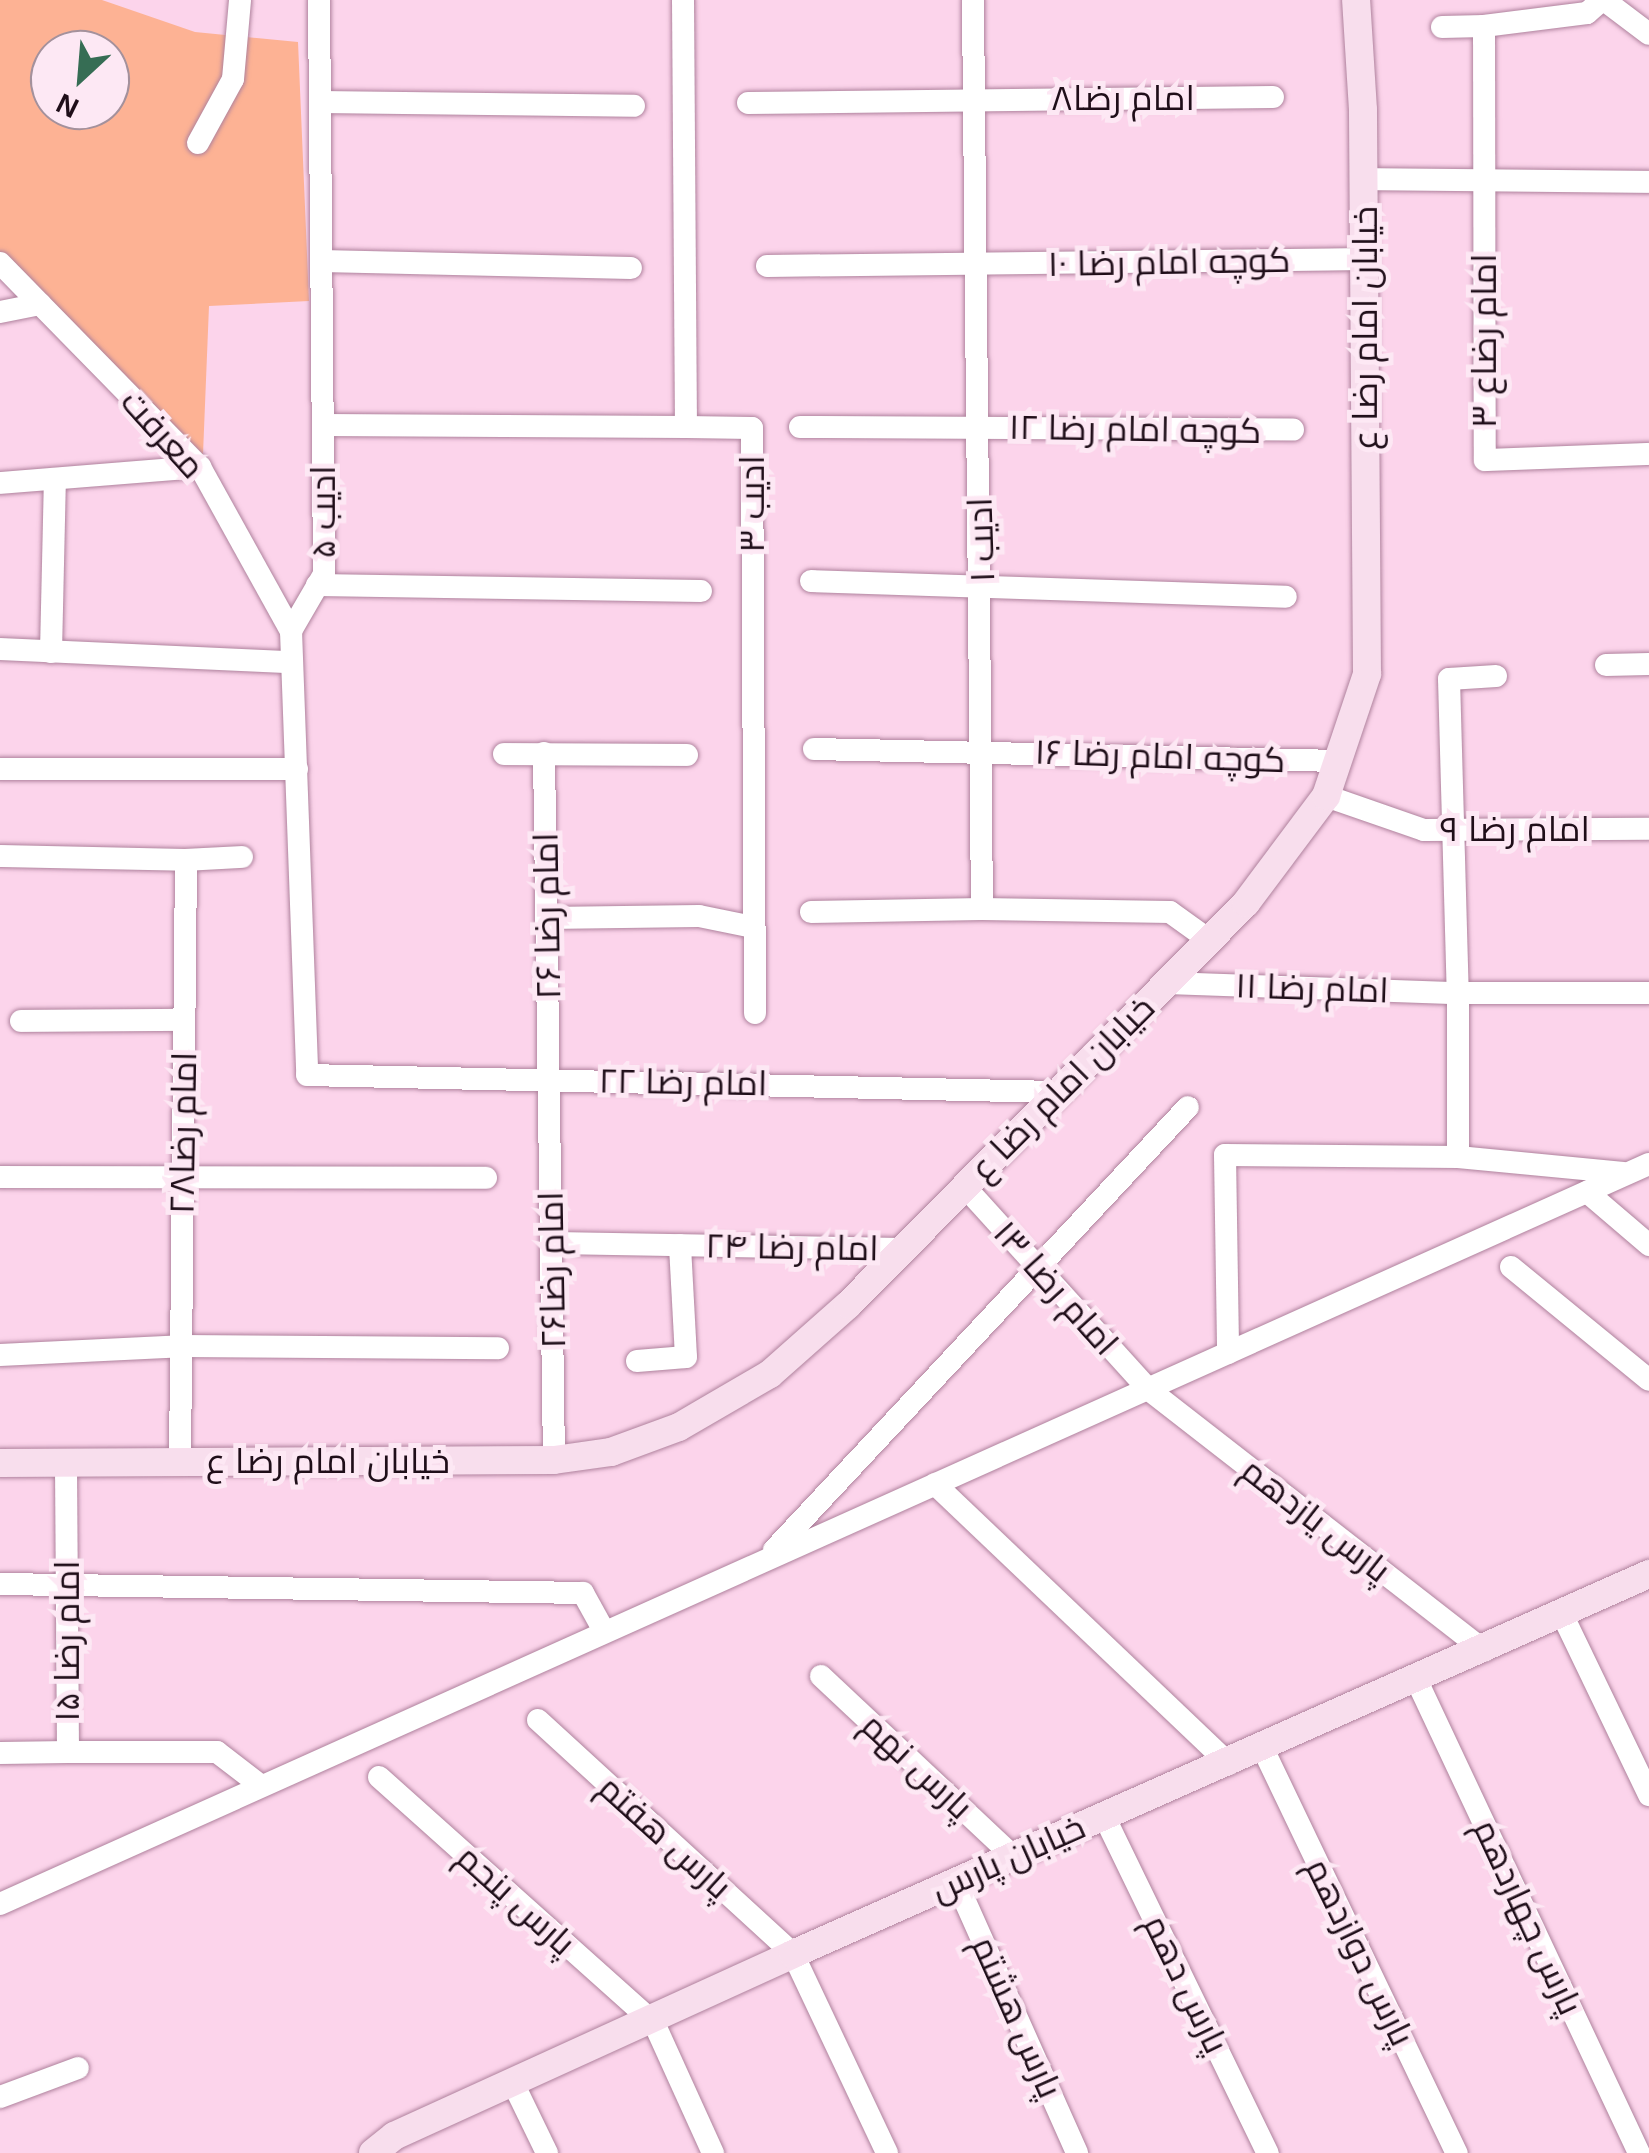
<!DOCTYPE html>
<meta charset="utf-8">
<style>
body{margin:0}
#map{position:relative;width:1649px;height:2153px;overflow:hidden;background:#fcd4eb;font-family:Arial,Cairo,sans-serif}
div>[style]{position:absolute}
.green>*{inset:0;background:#fdb294}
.roads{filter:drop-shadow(0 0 2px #af829d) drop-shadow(0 0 2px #af829d)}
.minor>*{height:22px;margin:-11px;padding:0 11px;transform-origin:11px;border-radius:11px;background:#fff}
.major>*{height:28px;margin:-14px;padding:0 14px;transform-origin:14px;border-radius:14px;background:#f8deed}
span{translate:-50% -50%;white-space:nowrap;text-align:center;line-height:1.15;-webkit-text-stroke:10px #fde8f4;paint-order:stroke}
.street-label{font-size:35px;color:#1f0e19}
.north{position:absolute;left:30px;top:30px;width:100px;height:100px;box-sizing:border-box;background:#fde8f4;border:2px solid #a4919c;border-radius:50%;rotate:206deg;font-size:28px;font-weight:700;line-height:40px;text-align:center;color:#1f0e19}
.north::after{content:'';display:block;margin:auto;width:35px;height:45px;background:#366d54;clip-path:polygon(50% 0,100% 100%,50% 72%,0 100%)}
</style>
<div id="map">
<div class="green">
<i style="clip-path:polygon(evenodd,0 0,102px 0,195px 32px,298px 42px,309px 301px,209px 306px,203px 454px,0 252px,0 0,50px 50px,110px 50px,110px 110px,50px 110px,50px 50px)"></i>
</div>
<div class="roads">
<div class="minor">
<i style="left:319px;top:0;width:574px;rotate:89.5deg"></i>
<i style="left:324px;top:574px;width:66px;rotate:120.1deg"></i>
<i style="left:291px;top:631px;width:444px;rotate:87.9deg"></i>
<i style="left:307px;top:1075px;width:752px;rotate:1.3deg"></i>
<i style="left:683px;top:0;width:427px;rotate:89.6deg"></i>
<i style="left:686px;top:427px;width:66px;rotate:0.9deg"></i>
<i style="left:752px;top:428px;width:585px;rotate:89.71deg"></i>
<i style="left:1602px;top:0;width:20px;rotate:139deg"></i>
<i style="left:1587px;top:13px;width:104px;rotate:172.8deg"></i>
<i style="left:1484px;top:26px;width:434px;rotate:89.9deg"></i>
<i style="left:1485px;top:460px;width:164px;rotate:-2.1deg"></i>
<i style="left:1604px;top:0;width:56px;rotate:37.1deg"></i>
<i style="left:1442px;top:27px;width:42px;rotate:-1.4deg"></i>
<i style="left:320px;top:102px;width:314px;rotate:0.7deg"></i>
<i style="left:748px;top:103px;width:525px;rotate:-0.65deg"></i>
<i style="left:198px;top:143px;width:73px;rotate:-61.3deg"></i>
<i style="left:233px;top:79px;width:79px;rotate:-84.9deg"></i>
<i style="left:1364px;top:179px;width:285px;rotate:0.6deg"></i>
<i style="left:321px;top:261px;width:310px;rotate:1.3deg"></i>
<i style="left:0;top:263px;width:286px;rotate:45.6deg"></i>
<i style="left:200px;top:467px;width:188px;rotate:61deg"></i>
<i style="left:767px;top:266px;width:597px;rotate:-0.67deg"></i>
<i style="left:0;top:312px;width:41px;rotate:-11.3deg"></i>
<i style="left:323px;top:425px;width:363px;rotate:0.3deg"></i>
<i style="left:800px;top:427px;width:493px;rotate:0.3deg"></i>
<i style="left:0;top:483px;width:201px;rotate:-4.6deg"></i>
<i style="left:811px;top:581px;width:475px;rotate:1.9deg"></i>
<i style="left:317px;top:585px;width:384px;rotate:0.9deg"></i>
<i style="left:0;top:649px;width:291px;rotate:2.6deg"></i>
<i style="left:51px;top:652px;width:173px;rotate:-88.7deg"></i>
<i style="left:1606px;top:665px;width:43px;rotate:-1.3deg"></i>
<i style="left:1496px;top:676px;width:47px;rotate:176.3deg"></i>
<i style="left:1449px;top:679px;width:314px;rotate:88.4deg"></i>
<i style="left:1458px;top:993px;width:191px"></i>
<i style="left:814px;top:749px;width:526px;rotate:1.31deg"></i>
<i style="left:544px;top:753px;width:707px;rotate:89.19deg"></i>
<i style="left:504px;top:754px;width:183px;rotate:0.3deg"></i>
<i style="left:0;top:769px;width:297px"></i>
<i style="left:1326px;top:796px;width:104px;rotate:19.1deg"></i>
<i style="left:1424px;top:830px;width:225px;rotate:-0.3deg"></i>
<i style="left:0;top:856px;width:186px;rotate:1.2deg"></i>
<i style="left:982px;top:909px;width:188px;rotate:0.9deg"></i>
<i style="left:1170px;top:912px;width:48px;rotate:35.7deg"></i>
<i style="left:811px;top:912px;width:171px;rotate:-1deg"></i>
<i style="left:982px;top:909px;width:909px;rotate:-90.57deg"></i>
<i style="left:547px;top:918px;width:152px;rotate:-0.8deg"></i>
<i style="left:699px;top:916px;width:55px;rotate:11.5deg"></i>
<i style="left:1167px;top:983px;width:291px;rotate:2deg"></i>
<i style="left:1458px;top:993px;width:164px;rotate:90deg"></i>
<i style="left:1458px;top:1157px;width:233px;rotate:-179.5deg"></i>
<i style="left:1225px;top:1155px;width:198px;rotate:89.1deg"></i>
<i style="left:21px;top:1021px;width:163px;rotate:-0.4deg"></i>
<i style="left:1458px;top:1157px;width:166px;rotate:5.5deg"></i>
<i style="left:0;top:1177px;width:486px;rotate:0.1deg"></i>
<i style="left:965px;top:1187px;width:273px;rotate:47.8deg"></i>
<i style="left:1148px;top:1389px;width:426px;rotate:37.9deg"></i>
<i style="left:1587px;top:1192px;width:82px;rotate:40.5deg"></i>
<i style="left:552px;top:1243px;width:352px;rotate:1deg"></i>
<i style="left:1511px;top:1267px;width:178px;rotate:39.3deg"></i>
<i style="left:0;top:1355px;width:181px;rotate:-2.8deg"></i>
<i style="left:181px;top:1346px;width:317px;rotate:0.4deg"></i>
<i style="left:637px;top:1361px;width:49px;rotate:-4.7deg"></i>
<i style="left:686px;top:1357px;width:112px;rotate:-93.1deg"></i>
<i style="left:180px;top:1462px;width:602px;rotate:-89.43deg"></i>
<i style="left:186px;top:860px;width:56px;rotate:-3.1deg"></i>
<i style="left:935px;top:1484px;width:406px;rotate:43.6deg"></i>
<i style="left:774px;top:1550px;width:606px;rotate:-46.94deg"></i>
<i style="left:0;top:1584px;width:583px;rotate:0.88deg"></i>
<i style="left:583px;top:1593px;width:43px;rotate:61.1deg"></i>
<i style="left:1562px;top:1614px;width:201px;rotate:64.3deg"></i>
<i style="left:821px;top:1676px;width:263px;rotate:43.2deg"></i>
<i style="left:1417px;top:1681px;width:522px;rotate:64.81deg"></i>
<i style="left:538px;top:1720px;width:346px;rotate:42.5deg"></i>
<i style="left:793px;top:1954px;width:220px;rotate:64.7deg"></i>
<i style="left:1264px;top:1751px;width:446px;rotate:64.4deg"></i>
<i style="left:68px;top:1752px;width:149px"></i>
<i style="left:217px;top:1752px;width:54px;rotate:37.5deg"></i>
<i style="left:0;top:1753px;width:68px;rotate:-0.8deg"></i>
<i style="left:68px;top:1752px;width:289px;rotate:-90.4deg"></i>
<i style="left:379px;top:1777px;width:369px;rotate:41.8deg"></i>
<i style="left:654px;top:2023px;width:143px;rotate:65.6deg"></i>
<i style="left:1104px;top:1816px;width:375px;rotate:64.1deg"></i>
<i style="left:956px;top:1881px;width:298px;rotate:66deg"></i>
<i style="left:0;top:1904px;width:1807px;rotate:-24.17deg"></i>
<i style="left:513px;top:2083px;width:78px;rotate:64.1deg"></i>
<i style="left:0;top:2097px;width:83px;rotate:-20.4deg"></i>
</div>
<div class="major">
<i style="left:0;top:1463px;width:554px;rotate:-0.31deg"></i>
<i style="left:554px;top:1460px;width:58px;rotate:-8deg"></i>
<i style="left:611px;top:1452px;width:72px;rotate:-20.2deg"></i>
<i style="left:679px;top:1427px;width:105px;rotate:-30.2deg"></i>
<i style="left:770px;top:1374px;width:104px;rotate:-41.5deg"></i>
<i style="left:848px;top:1305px;width:566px;rotate:-45.29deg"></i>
<i style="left:1246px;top:903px;width:134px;rotate:-53.2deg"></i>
<i style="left:1326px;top:796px;width:129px;rotate:-71.4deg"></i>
<i style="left:1367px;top:674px;width:564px;rotate:-90.41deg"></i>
<i style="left:1363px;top:110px;width:110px;rotate:-93.6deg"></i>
<i style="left:373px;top:2153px;width:27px;rotate:-39deg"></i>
<i style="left:394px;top:2136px;width:439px;rotate:-24.5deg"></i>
<i style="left:793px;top:1954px;width:937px;rotate:-23.94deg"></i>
</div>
</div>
<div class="street-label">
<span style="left:1123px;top:98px">امام رضا۸</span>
<span style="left:1169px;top:262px;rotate:-1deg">کوچه امام رضا ۱۰</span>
<span style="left:1365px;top:328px;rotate:-90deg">خیابان امام رضا ع</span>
<span style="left:1484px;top:341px;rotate:-90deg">امام رضا‌ع ۳</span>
<span style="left:1135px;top:429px;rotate:1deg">کوچه امام رضا ۱۲</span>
<span style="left:163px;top:434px;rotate:48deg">معرفت</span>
<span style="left:752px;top:504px;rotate:-90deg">ادیب ۳</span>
<span style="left:323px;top:512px;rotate:-90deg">ادیب ۵</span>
<span style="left:981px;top:540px;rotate:-92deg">ادیب ۱</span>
<span style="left:1160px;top:756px;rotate:2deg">کوچه امام رضا ۱۶</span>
<span style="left:1515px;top:829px">امام رضا ۹</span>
<span style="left:547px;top:916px;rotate:-91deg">امام رضا ۲۶</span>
<span style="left:1312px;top:988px;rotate:2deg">امام رضا ۱۱</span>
<span style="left:683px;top:1082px;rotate:1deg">امام رضا ۲۲</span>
<span style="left:1062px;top:1088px;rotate:-45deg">خیابان امام رضا ع</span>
<span style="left:183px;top:1133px;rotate:-89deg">امام رضا۲۸</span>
<span style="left:792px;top:1247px;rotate:1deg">امام رضا ۲۴</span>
<span style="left:552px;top:1270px;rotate:-91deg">امام رضا۲۶</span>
<span style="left:1056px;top:1288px;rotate:48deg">امام رضا ۱۳</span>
<span style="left:328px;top:1461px">خیابان امام رضا ع</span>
<span style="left:1316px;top:1520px;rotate:38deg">پارس‌‌ یازدهم</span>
<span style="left:67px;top:1641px;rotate:-90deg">۱۵ امام رضا</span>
<span style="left:917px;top:1766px;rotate:43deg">پارس‌‌ نهم</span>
<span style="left:665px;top:1837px;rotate:42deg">پارس‌‌ هفتم</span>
<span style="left:1008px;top:1858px;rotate:-24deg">خیابان پارس</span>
<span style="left:516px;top:1900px;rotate:42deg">پارس‌‌ پنجم</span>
<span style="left:1528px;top:1917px;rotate:65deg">پارس‌‌ چهاردهم</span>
<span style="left:1360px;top:1952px;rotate:64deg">پارس‌‌ دوازدهم</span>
<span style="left:1186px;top:1984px;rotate:64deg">پارس‌‌ دهم</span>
<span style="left:1017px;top:2017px;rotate:66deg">پارس‌‌ هشتم</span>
</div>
<div class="north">N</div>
</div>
